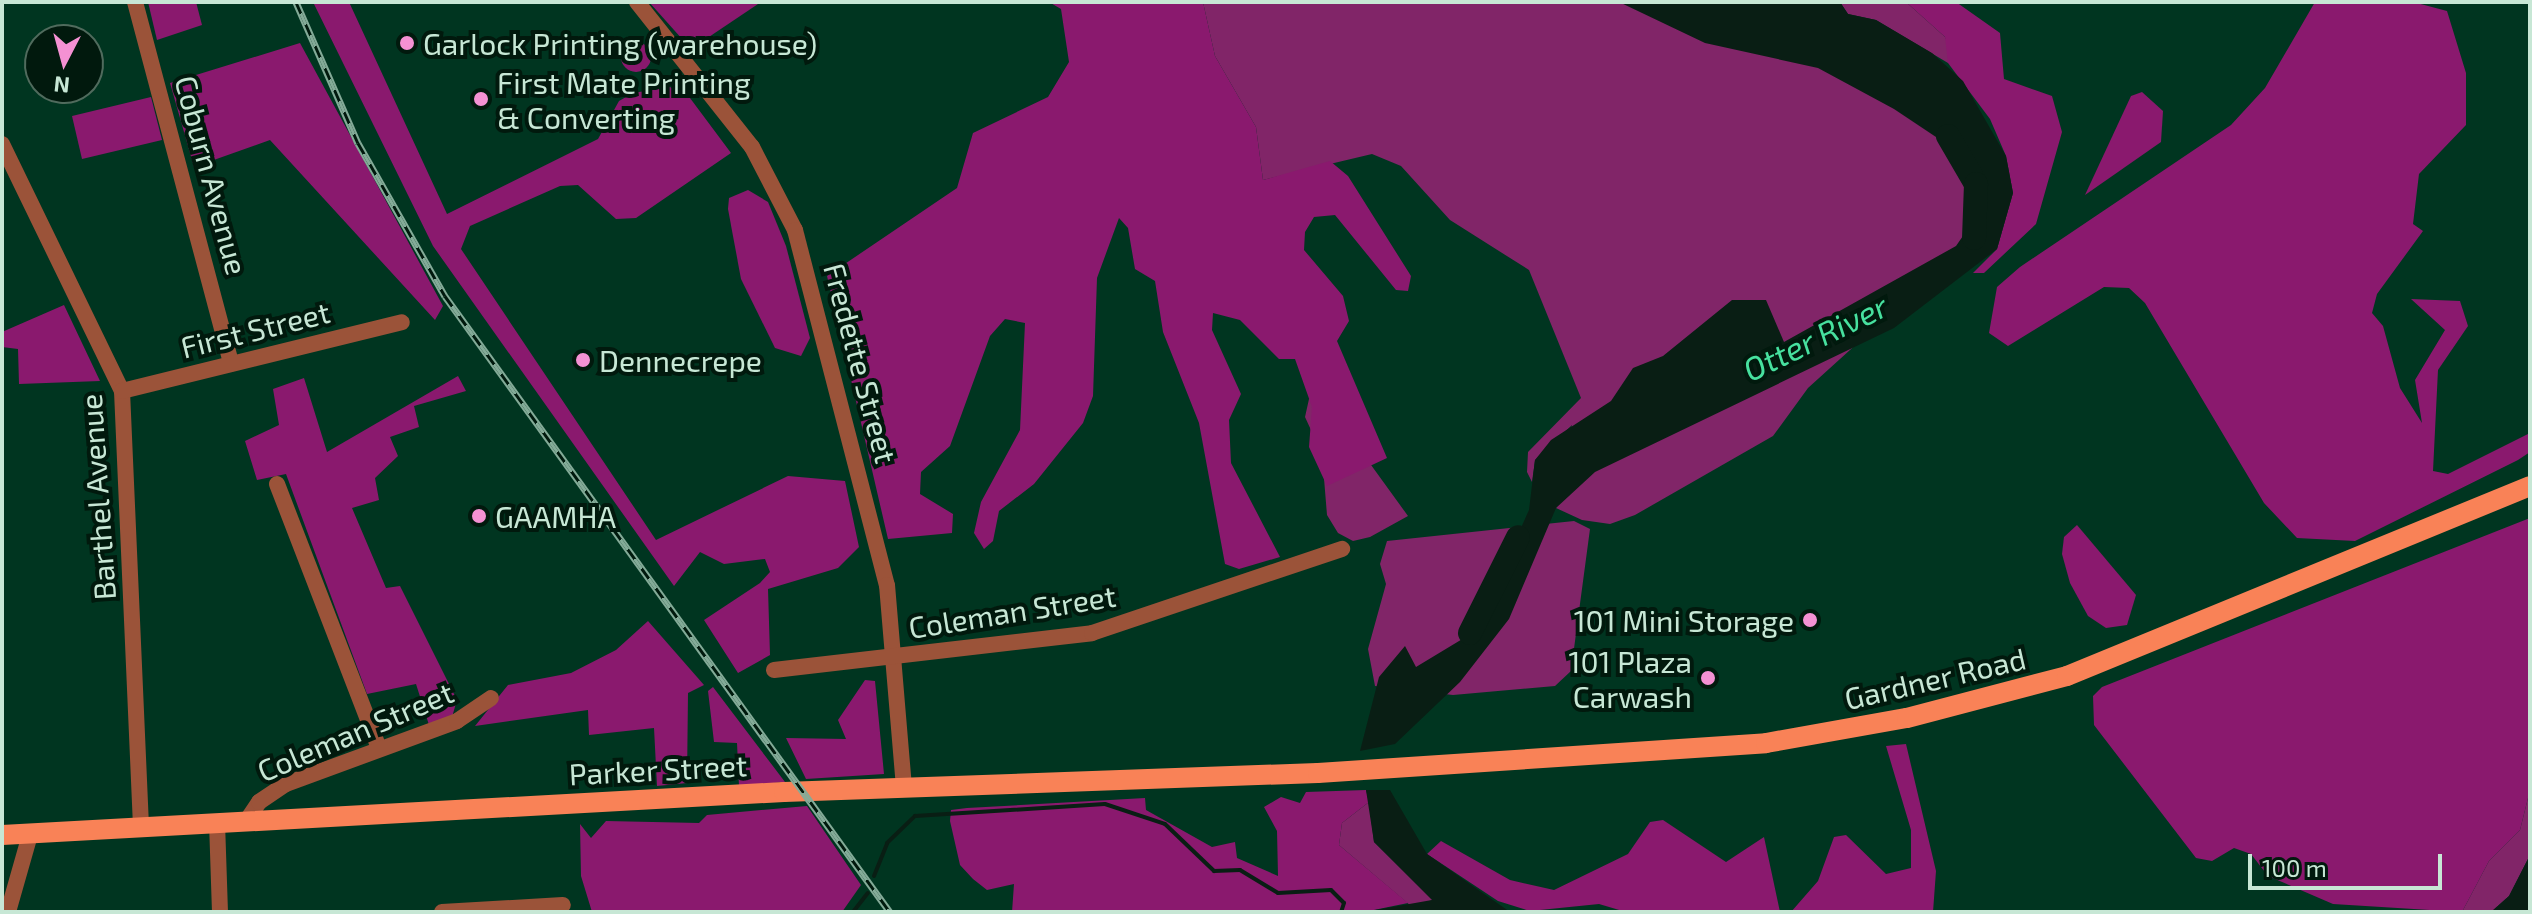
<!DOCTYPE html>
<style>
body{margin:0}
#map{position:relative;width:2532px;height:914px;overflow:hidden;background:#003520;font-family:"Exo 2",sans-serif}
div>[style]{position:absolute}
.green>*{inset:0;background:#812568}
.forest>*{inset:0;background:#8a196e}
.round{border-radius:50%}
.water>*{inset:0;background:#091e14}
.stream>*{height:4px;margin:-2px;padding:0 2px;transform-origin:2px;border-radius:2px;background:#091e14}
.river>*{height:24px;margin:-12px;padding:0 12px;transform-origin:12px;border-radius:12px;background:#091e14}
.minor>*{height:16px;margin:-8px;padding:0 8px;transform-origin:8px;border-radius:8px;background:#9b5339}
.major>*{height:20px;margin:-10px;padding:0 10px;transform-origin:10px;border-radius:10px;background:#f98257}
.rail>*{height:7px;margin-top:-3.5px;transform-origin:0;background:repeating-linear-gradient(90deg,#01190d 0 12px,#84ab98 0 24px);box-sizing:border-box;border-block:2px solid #84ab98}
.dots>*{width:22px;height:22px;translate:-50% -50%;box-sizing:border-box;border:4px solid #01190d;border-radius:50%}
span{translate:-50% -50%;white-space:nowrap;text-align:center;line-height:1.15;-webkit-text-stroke:8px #01190d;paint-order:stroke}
.poi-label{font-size:30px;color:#c7e7d5}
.left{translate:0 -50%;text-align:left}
.right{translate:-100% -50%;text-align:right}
.street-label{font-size:30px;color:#c7e7d5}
.water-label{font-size:32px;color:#47e19f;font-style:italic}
.frame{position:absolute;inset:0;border:4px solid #c7e7d5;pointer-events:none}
.north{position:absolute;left:24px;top:24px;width:80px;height:80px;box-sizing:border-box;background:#01190d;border:2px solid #506b5d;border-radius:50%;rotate:186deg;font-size:22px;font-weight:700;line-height:32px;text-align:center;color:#c7e7d5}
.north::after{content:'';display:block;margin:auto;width:28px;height:36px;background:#f491d3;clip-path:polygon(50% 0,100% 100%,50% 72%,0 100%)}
.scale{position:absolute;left:2248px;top:854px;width:194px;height:36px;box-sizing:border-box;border:4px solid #c7e7d5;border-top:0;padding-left:10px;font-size:24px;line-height:28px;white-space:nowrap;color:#c7e7d5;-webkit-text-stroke:6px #01190d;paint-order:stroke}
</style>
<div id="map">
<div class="green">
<i style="clip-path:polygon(1203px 2px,1666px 2px,1777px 33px,1944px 129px,1974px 178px,1977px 235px,1808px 388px,1773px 436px,1635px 515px,1610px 524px,1582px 520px,1556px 508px,1572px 425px,1535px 460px,1532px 482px,1527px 472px,1528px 452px,1581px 398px,1529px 270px,1450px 220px,1401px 166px,1372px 154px,1263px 180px,1256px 127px,1215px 56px)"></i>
<i style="clip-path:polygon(1840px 2px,1906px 2px,1945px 37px,1953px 57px,1948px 63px,1876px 20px,1848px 14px)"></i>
<i style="clip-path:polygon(1309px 399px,1324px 400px,1408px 516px,1370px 537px,1353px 541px,1338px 533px,1327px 515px,1322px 454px,1305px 417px)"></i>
<i style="clip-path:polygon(1574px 521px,1590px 529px,1571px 671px,1555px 686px,1453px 695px,1375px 686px,1368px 649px,1386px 584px,1380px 564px,1387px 541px)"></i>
<i style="clip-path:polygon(2530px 790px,2530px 855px,2509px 896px,2491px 912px,2462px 912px,2489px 861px,2520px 830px)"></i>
<i style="clip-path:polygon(1369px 802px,1374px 842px,1433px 900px,1411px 906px,1339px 845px,1342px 823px)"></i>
</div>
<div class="forest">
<i style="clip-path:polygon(148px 2px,196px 2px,202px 25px,157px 40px)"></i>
<i style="clip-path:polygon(313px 2px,349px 2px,447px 214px,598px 139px,619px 101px,633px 93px,670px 87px,690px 98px,731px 153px,636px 218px,616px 219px,578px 185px,560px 186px,470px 226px,461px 249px,656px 540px,788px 476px,845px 481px,859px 547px,838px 568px,768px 589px,770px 655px,738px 673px,704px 620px,760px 583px,770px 572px,765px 559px,724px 564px,700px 552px,674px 586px,433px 246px)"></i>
<i style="clip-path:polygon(649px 2px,761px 2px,691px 49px)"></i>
<i style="clip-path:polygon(1049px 2px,1203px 2px,1215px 56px,1256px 127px,1263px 180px,1330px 161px,1348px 176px,1411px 276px,1408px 291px,1396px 290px,1335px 215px,1314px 217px,1305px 232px,1304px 250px,1343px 296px,1349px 321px,1337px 341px,1387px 458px,1327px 486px,1309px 447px,1312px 407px,1295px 359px,1279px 359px,1240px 320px,1213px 313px,1212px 330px,1241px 394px,1229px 420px,1231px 463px,1280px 557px,1239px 569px,1225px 564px,1199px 423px,1163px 332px,1155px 281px,1135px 269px,1128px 228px,1119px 218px,1097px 278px,1093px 396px,1083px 423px,1034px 484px,999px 511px,993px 541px,984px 549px,974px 533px,981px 502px,1020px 430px,1025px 323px,1005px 319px,990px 336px,950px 446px,921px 472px,920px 494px,953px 514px,952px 533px,888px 539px,827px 276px,957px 188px,973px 133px,1048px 97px,1069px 62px,1061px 9px)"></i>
<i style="clip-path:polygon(1906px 2px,1956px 2px,2000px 33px,2004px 79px,2052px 96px,2062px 132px,2036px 224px,1984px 273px,1973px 273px,1997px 249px,2013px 193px,2006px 156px,1990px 119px,1948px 63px,1945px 37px)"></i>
<i style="clip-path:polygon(2315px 2px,2413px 2px,2447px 11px,2466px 73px,2466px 125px,2419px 174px,2413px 224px,2423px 231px,2377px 294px,2372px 313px,2383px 326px,2400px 388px,2422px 423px,2415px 380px,2445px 330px,2411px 299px,2460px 301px,2468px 326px,2438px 370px,2433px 471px,2448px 474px,2530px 433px,2530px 452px,2518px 460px,2355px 541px,2297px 538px,2264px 503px,2145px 303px,2129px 288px,2104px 287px,2008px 346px,1989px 333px,1997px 287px,2020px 267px,2231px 125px,2265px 88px)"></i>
<i class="round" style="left:621px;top:42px;width:30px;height:30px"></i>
<i style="clip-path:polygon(300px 43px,443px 306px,435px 320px,270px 140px,194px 167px,170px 83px)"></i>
<i style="clip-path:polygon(2142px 92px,2163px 111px,2161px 142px,2085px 195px,2131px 96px)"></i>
<i style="clip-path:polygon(151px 97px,162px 140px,82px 159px,72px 116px)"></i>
<i style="clip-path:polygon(748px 190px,768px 202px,786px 246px,810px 338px,801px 356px,775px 348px,741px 279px,728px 209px,729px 198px)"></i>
<i style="clip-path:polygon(64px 305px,100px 381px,19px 384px,18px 349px,2px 347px,2px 332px)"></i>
<i style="clip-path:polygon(458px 376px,466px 391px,414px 406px,419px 427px,390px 437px,398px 456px,375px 478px,379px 500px,352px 508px,386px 588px,400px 586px,457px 700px,452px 717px,429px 725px,416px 684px,367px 694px,286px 474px,257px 480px,245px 441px,279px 425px,273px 389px,304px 378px,327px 452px)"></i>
<i style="clip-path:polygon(2530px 518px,2530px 790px,2520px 830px,2489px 861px,2462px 912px,2333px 904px,2268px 876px,2251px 854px,2234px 848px,2212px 861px,2196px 858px,2094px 725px,2093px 696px,2102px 687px)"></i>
<i style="clip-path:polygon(2077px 525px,2136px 595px,2127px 625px,2106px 628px,2088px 616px,2070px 583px,2062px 554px,2064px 537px)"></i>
<i style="clip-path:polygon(648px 621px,704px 685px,688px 693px,687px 783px,657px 786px,654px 728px,589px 735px,588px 710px,475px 726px,508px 685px,571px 673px,616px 650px)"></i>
<i style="clip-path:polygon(865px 680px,875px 681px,884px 774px,806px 779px,786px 738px,846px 739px,838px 720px)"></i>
<i style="clip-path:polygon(713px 687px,785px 782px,739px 786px,737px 743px,714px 742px,708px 691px)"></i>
<i style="clip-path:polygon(1906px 744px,1936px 871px,1933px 912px,1791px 912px,1818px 881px,1834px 837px,1846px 835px,1886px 874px,1911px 868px,1911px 830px,1886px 746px)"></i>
<i style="clip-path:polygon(1366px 790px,1369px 802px,1342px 823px,1339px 845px,1408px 903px,1364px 912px,1012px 912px,1014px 884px,987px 890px,973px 879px,960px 865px,950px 821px,951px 810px,967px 808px,1145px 798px,1146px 810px,1212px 847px,1235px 842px,1237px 858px,1278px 876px,1277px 831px,1264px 807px,1281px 797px,1300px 803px,1306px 792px)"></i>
<i style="clip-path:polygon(807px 806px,861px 885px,842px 912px,592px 912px,581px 876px,580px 824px,591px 838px,606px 821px,699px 823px,707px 815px)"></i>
<i style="clip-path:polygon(1663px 820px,1726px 862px,1764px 837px,1780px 912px,1626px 912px,1599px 904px,1530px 911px,1498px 901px,1427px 854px,1441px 841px,1510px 880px,1554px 890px,1628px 854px,1650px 822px)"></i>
</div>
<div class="water">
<i style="clip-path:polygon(1619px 2px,1840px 2px,1848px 14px,1876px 20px,1932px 53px,1963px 81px,2006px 156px,2013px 193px,1997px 249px,1894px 328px,1595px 472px,1556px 508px,1509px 619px,1460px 682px,1395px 744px,1360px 751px,1379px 677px,1405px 646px,1416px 667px,1464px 638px,1505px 567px,1499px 550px,1515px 541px,1529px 510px,1535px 460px,1551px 440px,1611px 401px,1633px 368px,1663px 356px,1732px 300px,1766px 300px,1784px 342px,1956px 246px,1974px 220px,1974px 177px,1951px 147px,1894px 109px,1818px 68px,1705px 43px)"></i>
<i style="clip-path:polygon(1366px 790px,1390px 790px,1427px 854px,1510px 912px,1364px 912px,1432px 900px,1374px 842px)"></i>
<i style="clip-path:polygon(2530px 855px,2530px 912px,2491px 912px,2509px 896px)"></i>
</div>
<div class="stream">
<i style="left:874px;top:876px;width:35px;rotate:-68deg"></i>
<i style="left:887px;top:843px;width:39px;rotate:-44deg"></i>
<i style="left:915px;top:816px;width:190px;rotate:-3.6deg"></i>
<i style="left:1105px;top:804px;width:63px;rotate:18.4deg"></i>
<i style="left:1165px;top:824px;width:68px;rotate:43.8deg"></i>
<i style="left:1214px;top:871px;width:26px;rotate:-2deg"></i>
<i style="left:1240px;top:870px;width:44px;rotate:31.2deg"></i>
<i style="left:1278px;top:893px;width:53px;rotate:-3.2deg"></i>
<i style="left:1331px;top:890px;width:18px;rotate:45deg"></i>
<i style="left:1344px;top:903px;width:9px;rotate:108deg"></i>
<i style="left:853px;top:912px;width:24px;rotate:-52deg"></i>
</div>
<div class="river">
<i style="left:1948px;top:136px;width:56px;rotate:59.7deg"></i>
<i style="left:1976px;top:184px;width:54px;rotate:92.1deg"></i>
<i style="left:1470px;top:633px;width:107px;rotate:-63.4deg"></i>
</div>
<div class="minor">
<i style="left:135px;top:2px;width:374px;rotate:75.1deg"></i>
<i style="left:637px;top:2px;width:185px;rotate:51.6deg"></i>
<i style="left:752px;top:147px;width:93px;rotate:62.6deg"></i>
<i style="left:795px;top:230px;width:367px;rotate:75.5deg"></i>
<i style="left:887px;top:585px;width:203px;rotate:85.2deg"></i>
<i style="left:2px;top:144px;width:275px;rotate:64.1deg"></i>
<i style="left:122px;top:391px;width:435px;rotate:87.5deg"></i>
<i style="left:122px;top:391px;width:288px;rotate:-13.8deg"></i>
<i style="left:277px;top:484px;width:284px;rotate:68.9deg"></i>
<i style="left:774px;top:670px;width:320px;rotate:-6.6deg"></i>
<i style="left:1092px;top:633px;width:264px;rotate:-18.6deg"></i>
<i style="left:247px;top:820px;width:22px;rotate:-56deg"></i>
<i style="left:259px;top:802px;width:32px;rotate:-34deg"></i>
<i style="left:286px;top:784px;width:182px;rotate:-20.2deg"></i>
<i style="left:457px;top:721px;width:41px;rotate:-34.1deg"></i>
<i style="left:217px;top:822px;width:90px;rotate:88.1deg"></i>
<i style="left:8px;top:912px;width:80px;rotate:-74.1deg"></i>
<i style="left:442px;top:912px;width:121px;rotate:-3.3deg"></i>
</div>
<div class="major">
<i style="left:2px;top:835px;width:783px;rotate:-3.15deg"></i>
<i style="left:784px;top:792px;width:534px;rotate:-2.04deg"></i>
<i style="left:1318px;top:773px;width:449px;rotate:-3.8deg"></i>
<i style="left:1766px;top:743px;width:143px;rotate:-10.1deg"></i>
<i style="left:1907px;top:718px;width:165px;rotate:-14.7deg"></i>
<i style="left:2067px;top:676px;width:500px;rotate:-22.31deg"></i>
</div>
<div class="rail">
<i style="left:296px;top:2px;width:154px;rotate:66.3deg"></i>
<i style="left:358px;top:143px;width:176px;rotate:60.4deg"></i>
<i style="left:445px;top:296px;width:760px;rotate:54.16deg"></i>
</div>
<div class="dots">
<i style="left:407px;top:43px;background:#f491d3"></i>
<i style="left:481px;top:99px;background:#f491d3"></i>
<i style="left:583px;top:360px;background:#f491d3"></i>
<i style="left:479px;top:516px;background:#f491d3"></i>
<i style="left:1810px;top:620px;background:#f491d3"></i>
<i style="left:1708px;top:678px;background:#f491d3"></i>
</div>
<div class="poi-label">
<span class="left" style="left:423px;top:43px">Garlock Printing (warehouse)</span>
<span class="left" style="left:497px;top:99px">First Mate Printing<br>&amp; Converting</span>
<span class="left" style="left:599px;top:360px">Dennecrepe</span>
<span class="left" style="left:495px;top:516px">GAAMHA</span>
<span class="right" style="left:1794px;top:620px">101 Mini Storage</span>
<span class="right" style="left:1692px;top:678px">101 Plaza<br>Carwash</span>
</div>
<div class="street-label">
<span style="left:212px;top:175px;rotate:75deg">Coburn Avenue</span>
<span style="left:255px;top:329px;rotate:-14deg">First Street</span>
<span style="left:861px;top:363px;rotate:75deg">Fredette Street</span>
<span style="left:97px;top:497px;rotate:-94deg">Barthel Avenue</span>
<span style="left:1012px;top:611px;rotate:-9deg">Coleman Street</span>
<span style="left:1935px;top:678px;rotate:-13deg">Gardner Road</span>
<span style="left:355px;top:731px;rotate:-23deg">Coleman Street</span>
<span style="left:658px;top:769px;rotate:-3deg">Parker Street</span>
</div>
<div class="water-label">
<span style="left:1815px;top:337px;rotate:-26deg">Otter River</span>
</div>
<div class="frame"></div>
<div class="north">N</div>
<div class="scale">100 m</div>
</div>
